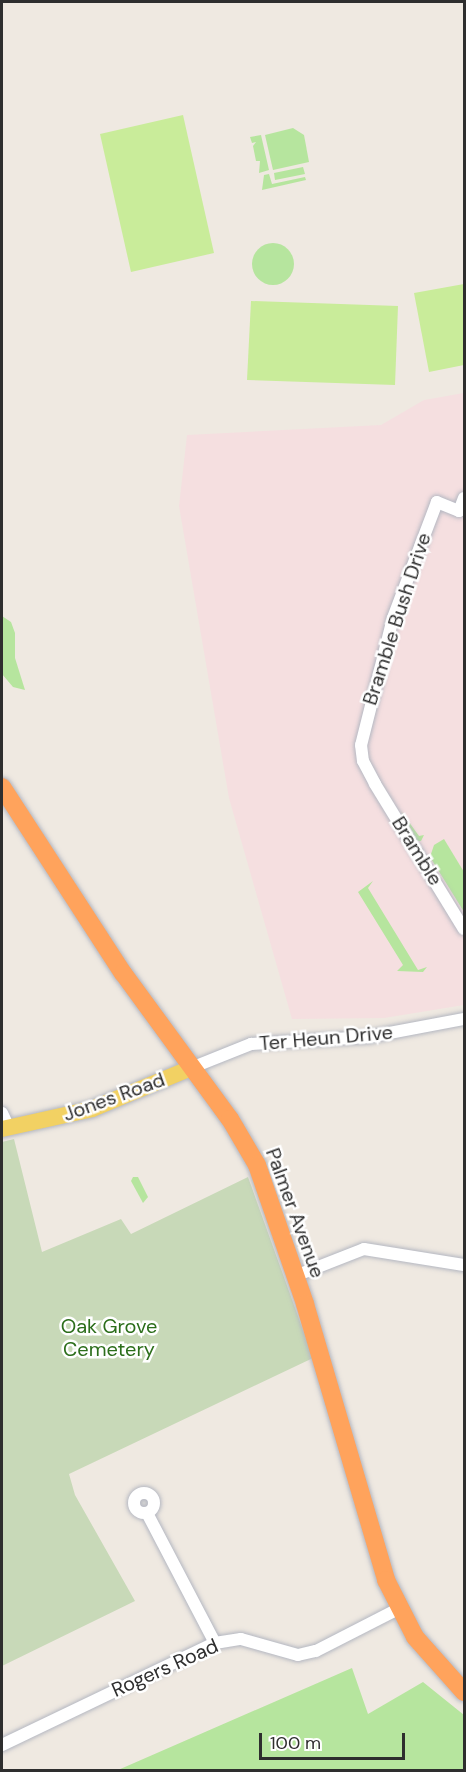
<!DOCTYPE html>
<style>
body{margin:0}
#map{position:relative;width:466px;height:1772px;overflow:hidden;background:#efe9e1;font-family:"DM Sans",sans-serif}
div>[style]{position:absolute}
.medical>*{inset:0;background:#f5dfe0}
.green>*{inset:0;background:#b6e59e}
.round{border-radius:50%}
.cemetery>*{inset:0;background:#c8d9b8}
.pitch>*{inset:0;background:#c9ec9a}
.roads{filter:drop-shadow(0 0 2px #b4b7c1) drop-shadow(0 0 2px #b4b7c1)}
.minor>*{height:12px;margin:-6px;padding:0 6px;transform-origin:6px;border-radius:6px;background:#fff}
.minor>.ring{margin:-6px;padding:0;box-sizing:content-box;background:none;border:12px solid #fff;border-radius:50%}
.major>*{height:16px;margin:-8px;padding:0 8px;transform-origin:8px;border-radius:8px;background:#f2d163}
.highway>*{height:18px;margin:-9px;padding:0 9px;transform-origin:9px;border-radius:9px;background:#ffa35c}
span{translate:-50% -50%;white-space:nowrap;text-align:center;line-height:1.15;-webkit-text-stroke:5px #fff;paint-order:stroke}
.street-label{font-size:20px;color:#2e2e2e}
.park-label{font-size:20px;color:#2c6e1b}
.frame{position:absolute;inset:0;border:3px solid #2e2e2e;pointer-events:none}
.scale{position:absolute;left:259px;top:1733px;width:146px;height:27px;box-sizing:border-box;border:3px solid #2e2e2e;border-top:0;padding-left:8px;font-size:18px;line-height:21px;white-space:nowrap;color:#2e2e2e;-webkit-text-stroke:4px #fff;paint-order:stroke}
</style>
<div id="map">
<div class="medical">
<i style="clip-path:polygon(464px 393px,464px 1005px,384px 1018px,292px 1019px,229px 798px,179px 506px,187px 435px,381px 425px,424px 400px)"></i>
</div>
<div class="green">
<i style="clip-path:polygon(293px 128px,304px 135px,309px 162px,273px 170px,265px 135px)"></i>
<i style="clip-path:polygon(261px 135px,269px 170px,259px 173px,260px 161px,256px 161px,253px 146px,256px 142px,252px 143px,250px 137px)"></i>
<i style="clip-path:polygon(303px 167px,305px 174px,275px 180px,274px 173px)"></i>
<i style="clip-path:polygon(269px 174px,272px 184px,305px 177px,306px 180px,262px 190px,264px 175px)"></i>
<i class="round" style="left:252px;top:243px;width:42px;height:42px"></i>
<i style="clip-path:polygon(2px 616px,11px 622px,15px 633px,15px 658px,25px 690px,13px 687px,2px 674px)"></i>
<i style="clip-path:polygon(401px 811px,419px 836px,424px 835px,421px 841px,417px 841px)"></i>
<i style="clip-path:polygon(444px 839px,464px 872px,464px 912px,430px 857px,434px 845px)"></i>
<i style="clip-path:polygon(373px 881px,368px 888px,418px 970px,427px 967px,423px 972px,397px 971px,403px 965px,358px 892px)"></i>
<i style="clip-path:polygon(133px 1177px,138px 1177px,148px 1197px,143px 1203px,131px 1181px)"></i>
<i style="clip-path:polygon(352px 1668px,368px 1714px,423px 1682px,464px 1715px,464px 1770px,118px 1770px)"></i>
</div>
<div class="cemetery">
<i style="clip-path:polygon(14px 1139px,42px 1252px,121px 1219px,131px 1234px,248px 1177px,313px 1358px,69px 1474px,75px 1495px,135px 1601px,2px 1666px,2px 1142px)"></i>
</div>
<div class="pitch">
<i style="clip-path:polygon(183px 115px,214px 253px,131px 272px,100px 134px)"></i>
<i style="clip-path:polygon(464px 284px,464px 365px,429px 372px,414px 293px)"></i>
<i style="clip-path:polygon(251px 301px,398px 306px,395px 385px,247px 380px)"></i>
</div>
<div class="roads">
<div class="minor">
<i style="left:464px;top:498px;width:14px;rotate:111deg"></i>
<i style="left:459px;top:511px;width:24px;rotate:-158deg"></i>
<i style="left:437px;top:502px;width:124px;rotate:110.8deg"></i>
<i style="left:393px;top:618px;width:131px;rotate:104.1deg"></i>
<i style="left:361px;top:745px;width:16px;rotate:83deg"></i>
<i style="left:363px;top:761px;width:26px;rotate:62deg"></i>
<i style="left:375px;top:784px;width:170px;rotate:58.5deg"></i>
<i style="left:191px;top:1068px;width:65px;rotate:-21.8deg"></i>
<i style="left:251px;top:1044px;width:117px;rotate:-3.4deg"></i>
<i style="left:368px;top:1037px;width:98px;rotate:-10.6deg"></i>
<i style="left:2px;top:1113px;width:17px;rotate:65deg"></i>
<i style="left:295px;top:1276px;width:74px;rotate:-21.4deg"></i>
<i style="left:364px;top:1249px;width:101px;rotate:9.1deg"></i>
<i class="ring" style="left:134px;top:1493px;width:8px;height:8px"></i>
<i style="left:147px;top:1513px;width:147px;rotate:62.4deg"></i>
<i style="left:2px;top:1745px;width:236px;rotate:-25.6deg"></i>
<i style="left:215px;top:1643px;width:26px;rotate:-9deg"></i>
<i style="left:241px;top:1639px;width:59px;rotate:15.7deg"></i>
<i style="left:298px;top:1655px;width:18px;rotate:-13deg"></i>
<i style="left:316px;top:1651px;width:92px;rotate:-27.1deg"></i>
</div>
<div class="major">
<i style="left:2px;top:1129px;width:92px;rotate:-12.5deg"></i>
<i style="left:92px;top:1109px;width:107px;rotate:-22.5deg"></i>
</div>
<div class="highway">
<i style="left:2px;top:787px;width:222px;rotate:57deg"></i>
<i style="left:123px;top:973px;width:181px;rotate:53.8deg"></i>
<i style="left:230px;top:1119px;width:53px;rotate:59.6deg"></i>
<i style="left:257px;top:1165px;width:147px;rotate:70.9deg"></i>
<i style="left:305px;top:1304px;width:288px;rotate:73.6deg"></i>
<i style="left:386px;top:1580px;width:64px;rotate:63deg"></i>
<i style="left:415px;top:1637px;width:74px;rotate:48.3deg"></i>
</div>
</div>
<div class="street-label">
<span style="left:397px;top:619px;rotate:-72deg">Bramble Bush Drive</span>
<span style="left:417px;top:851px;rotate:58deg">Bramble</span>
<span style="left:326px;top:1038px;rotate:-5deg">Ter Heun Drive</span>
<span style="left:114px;top:1097px;rotate:-20deg">Jones Road</span>
<span style="left:295px;top:1213px;rotate:70deg">Palmer Avenue</span>
<span style="left:165px;top:1668px;rotate:-24deg">Rogers Road</span>
</div>
<div class="park-label">
<span style="left:109px;top:1338px">Oak Grove<br>Cemetery</span>
</div>
<div class="frame"></div>
<div class="scale">100 m</div>
</div>
